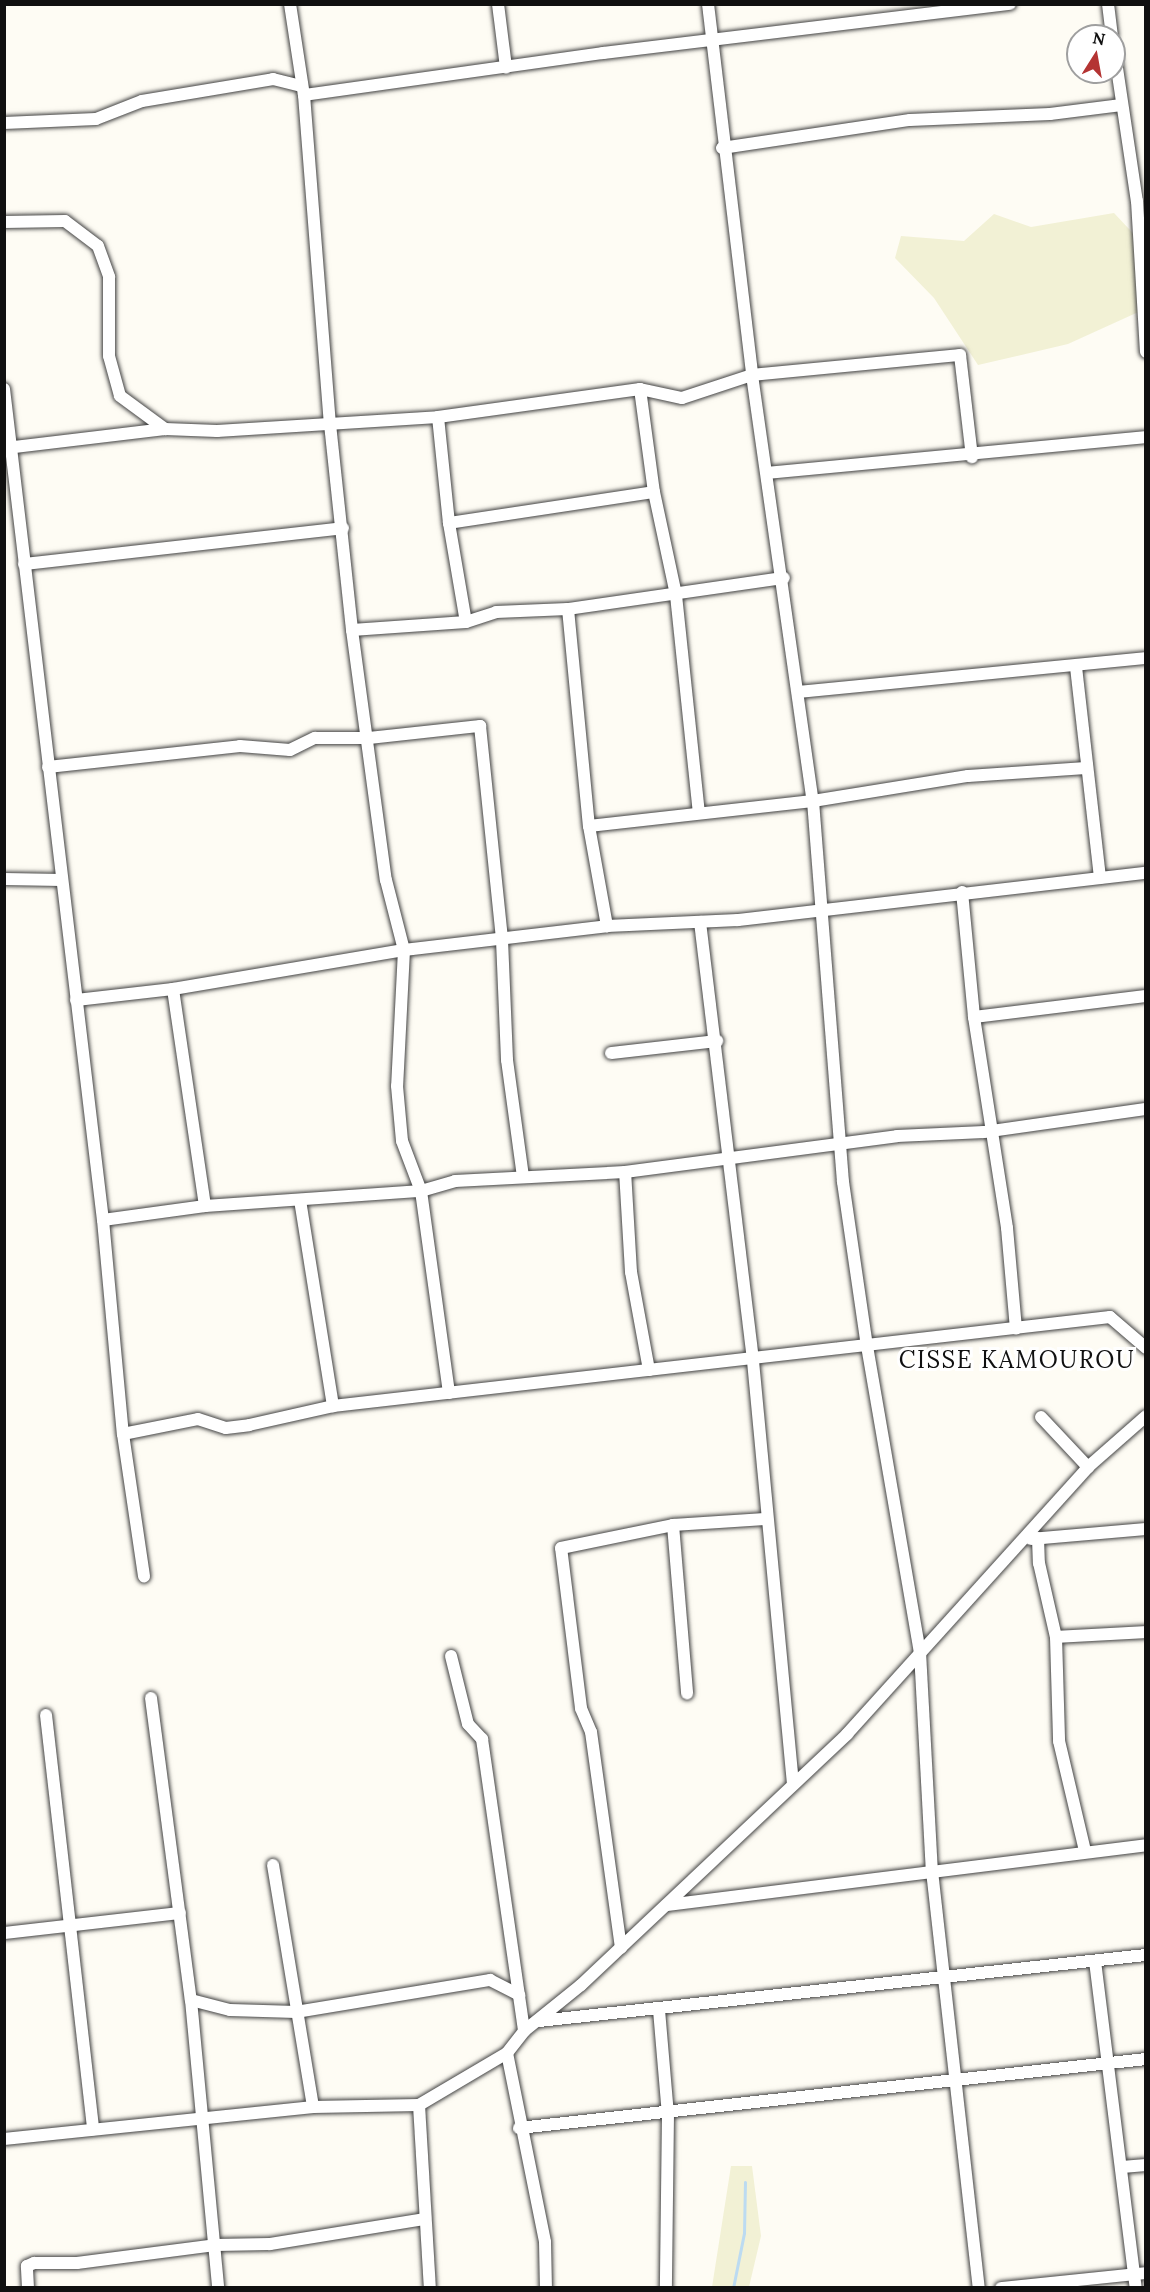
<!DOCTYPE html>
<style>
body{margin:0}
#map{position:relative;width:1150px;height:2292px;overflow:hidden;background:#fefcf4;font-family:Lora,serif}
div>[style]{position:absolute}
.farmland>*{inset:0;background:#f2f1d5}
.stream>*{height:3px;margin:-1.5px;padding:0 1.5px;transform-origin:1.5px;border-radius:1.5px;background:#bcdbf1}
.roads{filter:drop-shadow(0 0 2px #434343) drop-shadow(0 0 2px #434343)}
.minor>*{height:12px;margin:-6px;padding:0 6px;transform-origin:6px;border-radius:6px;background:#fff}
span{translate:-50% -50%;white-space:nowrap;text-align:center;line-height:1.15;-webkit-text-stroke:6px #fff;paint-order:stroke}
.quarter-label{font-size:24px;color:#101010;letter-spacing:1.5px}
.frame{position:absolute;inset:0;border:6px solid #101010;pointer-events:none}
.north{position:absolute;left:1066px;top:24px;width:60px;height:60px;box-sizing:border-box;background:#fff;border:2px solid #9f9f9f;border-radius:50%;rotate:11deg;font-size:16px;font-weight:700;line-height:24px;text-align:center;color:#101010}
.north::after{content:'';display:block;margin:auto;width:21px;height:27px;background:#b43433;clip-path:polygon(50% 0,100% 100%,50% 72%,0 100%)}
</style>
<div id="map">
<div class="farmland">
<i style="clip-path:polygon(1114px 213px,1145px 246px,1145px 309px,1068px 344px,978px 365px,934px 298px,895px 258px,901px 236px,964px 241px,994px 214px,1031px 227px)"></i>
<i style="clip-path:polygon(731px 2166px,752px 2166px,761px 2236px,749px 2287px,712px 2287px)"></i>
</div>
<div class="stream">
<i style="left:733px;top:2288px;width:56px;rotate:-78.7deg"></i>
<i style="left:744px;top:2233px;width:51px;rotate:-88.9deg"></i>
</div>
<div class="roads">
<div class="minor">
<i style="left:290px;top:4px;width:92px;rotate:81.3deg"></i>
<i style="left:304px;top:95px;width:330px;rotate:85.5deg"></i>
<i style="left:330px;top:424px;width:207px;rotate:83.9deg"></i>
<i style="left:352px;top:630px;width:252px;rotate:82.3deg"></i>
<i style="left:386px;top:880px;width:72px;rotate:75.6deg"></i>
<i style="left:404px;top:950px;width:136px;rotate:92.9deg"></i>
<i style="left:397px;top:1086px;width:55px;rotate:84.8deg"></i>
<i style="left:402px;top:1141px;width:53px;rotate:69.2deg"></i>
<i style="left:421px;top:1191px;width:204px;rotate:82.1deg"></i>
<i style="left:498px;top:4px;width:64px;rotate:82.8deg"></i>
<i style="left:708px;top:4px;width:374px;rotate:83.2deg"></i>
<i style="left:752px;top:375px;width:430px;rotate:81.9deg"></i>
<i style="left:813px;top:801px;width:382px;rotate:85.5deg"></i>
<i style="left:843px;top:1182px;width:166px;rotate:81.7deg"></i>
<i style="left:867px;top:1346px;width:311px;rotate:80.2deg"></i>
<i style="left:920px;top:1652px;width:219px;rotate:86.9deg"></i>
<i style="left:932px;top:1871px;width:420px;rotate:83.6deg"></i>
<i style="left:1108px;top:4px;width:32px;rotate:83deg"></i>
<i style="left:1114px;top:48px;width:155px;rotate:81.5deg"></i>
<i style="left:1137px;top:201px;width:151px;rotate:86.6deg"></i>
<i style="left:304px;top:95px;width:302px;rotate:-8deg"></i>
<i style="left:603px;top:53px;width:410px;rotate:-6.9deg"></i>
<i style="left:4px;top:123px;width:92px;rotate:-2.5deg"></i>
<i style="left:96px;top:119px;width:49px;rotate:-21.4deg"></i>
<i style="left:142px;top:101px;width:133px;rotate:-9.5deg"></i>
<i style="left:273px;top:79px;width:29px;rotate:14deg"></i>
<i style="left:722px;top:148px;width:190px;rotate:-8.5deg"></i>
<i style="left:910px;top:120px;width:140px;rotate:-2.5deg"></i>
<i style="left:1050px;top:114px;width:72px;rotate:-7.2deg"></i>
<i style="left:4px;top:222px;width:61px;rotate:-0.9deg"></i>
<i style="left:65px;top:221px;width:41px;rotate:37.1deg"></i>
<i style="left:98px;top:246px;width:33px;rotate:70deg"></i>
<i style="left:109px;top:277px;width:79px;rotate:90deg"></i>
<i style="left:109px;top:356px;width:41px;rotate:74.6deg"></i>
<i style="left:120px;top:396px;width:56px;rotate:36.3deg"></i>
<i style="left:4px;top:389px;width:837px;rotate:83.21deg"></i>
<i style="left:103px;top:1220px;width:215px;rotate:84.7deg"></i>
<i style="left:123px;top:1434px;width:144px;rotate:81.6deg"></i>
<i style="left:640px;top:389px;width:104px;rotate:82.3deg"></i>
<i style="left:654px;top:492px;width:105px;rotate:77.9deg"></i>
<i style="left:676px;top:595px;width:219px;rotate:84deg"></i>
<i style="left:438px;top:417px;width:107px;rotate:84.1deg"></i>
<i style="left:449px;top:523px;width:100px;rotate:80.3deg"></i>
<i style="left:6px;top:448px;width:160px;rotate:-6.8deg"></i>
<i style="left:165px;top:429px;width:52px;rotate:2.2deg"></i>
<i style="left:217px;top:431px;width:221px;rotate:-3.6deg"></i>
<i style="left:438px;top:417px;width:204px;rotate:-7.9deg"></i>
<i style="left:640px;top:389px;width:43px;rotate:12.1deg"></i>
<i style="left:682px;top:398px;width:74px;rotate:-18.2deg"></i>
<i style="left:752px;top:375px;width:209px;rotate:-5.5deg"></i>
<i style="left:960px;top:355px;width:103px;rotate:83.3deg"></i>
<i style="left:767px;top:473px;width:381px;rotate:-5.4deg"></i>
<i style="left:449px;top:523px;width:207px;rotate:-8.6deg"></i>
<i style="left:24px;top:564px;width:321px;rotate:-6.4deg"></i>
<i style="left:568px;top:609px;width:218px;rotate:84.5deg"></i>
<i style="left:589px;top:826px;width:102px;rotate:79.8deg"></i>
<i style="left:352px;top:630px;width:114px;rotate:-4deg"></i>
<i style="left:466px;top:622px;width:32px;rotate:-18deg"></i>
<i style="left:496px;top:612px;width:72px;rotate:-2.4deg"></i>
<i style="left:568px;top:609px;width:218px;rotate:-8.2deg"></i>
<i style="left:1076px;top:667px;width:212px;rotate:83.5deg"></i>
<i style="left:799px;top:692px;width:349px;rotate:-5.6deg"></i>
<i style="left:48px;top:767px;width:193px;rotate:-6.2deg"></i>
<i style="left:240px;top:746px;width:50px;rotate:4.6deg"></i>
<i style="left:290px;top:750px;width:28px;rotate:-26deg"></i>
<i style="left:315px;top:738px;width:54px"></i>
<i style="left:369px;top:738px;width:112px;rotate:-6.2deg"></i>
<i style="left:480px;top:726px;width:215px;rotate:84.1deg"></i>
<i style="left:502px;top:940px;width:120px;rotate:87.6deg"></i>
<i style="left:507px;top:1060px;width:118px;rotate:82.2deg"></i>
<i style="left:589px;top:826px;width:225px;rotate:-6.4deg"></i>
<i style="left:813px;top:801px;width:157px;rotate:-9.2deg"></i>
<i style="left:968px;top:776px;width:118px;rotate:-3.9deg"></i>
<i style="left:4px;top:879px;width:58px;rotate:1deg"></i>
<i style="left:962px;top:892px;width:126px;rotate:84.5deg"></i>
<i style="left:974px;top:1017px;width:214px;rotate:81.1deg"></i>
<i style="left:1007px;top:1228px;width:101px;rotate:84.9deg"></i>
<i style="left:700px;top:922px;width:442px;rotate:83.1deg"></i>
<i style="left:753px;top:1361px;width:423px;rotate:84.6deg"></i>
<i style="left:76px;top:1000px;width:98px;rotate:-6.5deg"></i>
<i style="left:974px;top:1017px;width:173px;rotate:-7deg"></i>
<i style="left:611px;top:1053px;width:107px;rotate:-6.5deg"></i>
<i style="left:300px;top:1200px;width:209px;rotate:80.9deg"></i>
<i style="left:205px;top:1206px;width:217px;rotate:-4deg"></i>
<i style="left:421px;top:1191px;width:35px;rotate:-16deg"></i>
<i style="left:455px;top:1181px;width:170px;rotate:-3deg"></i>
<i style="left:103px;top:1220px;width:103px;rotate:-7.8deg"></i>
<i style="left:205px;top:1206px;width:219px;rotate:-98.4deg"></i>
<i style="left:173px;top:989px;width:234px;rotate:-9.6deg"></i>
<i style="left:404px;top:950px;width:204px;rotate:-6.7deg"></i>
<i style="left:607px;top:926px;width:131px;rotate:-2.6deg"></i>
<i style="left:738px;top:920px;width:411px;rotate:-6.6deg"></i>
<i style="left:649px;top:1370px;width:100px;rotate:-100.4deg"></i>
<i style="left:631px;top:1272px;width:100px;rotate:-93.4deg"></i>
<i style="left:625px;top:1172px;width:274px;rotate:-7.5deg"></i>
<i style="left:897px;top:1136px;width:87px;rotate:-2.6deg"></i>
<i style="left:984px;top:1132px;width:164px;rotate:-8.1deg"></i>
<i style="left:1041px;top:1417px;width:69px;rotate:46.8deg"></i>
<i style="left:123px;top:1434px;width:76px;rotate:-11.3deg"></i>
<i style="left:198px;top:1419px;width:29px;rotate:18deg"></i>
<i style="left:226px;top:1428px;width:23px;rotate:-7deg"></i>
<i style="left:249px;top:1425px;width:86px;rotate:-12.7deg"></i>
<i style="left:333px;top:1406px;width:782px;rotate:-6.53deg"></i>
<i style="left:1110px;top:1317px;width:48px;rotate:40.7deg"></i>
<i style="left:673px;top:1525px;width:169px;rotate:85.2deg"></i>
<i style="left:1038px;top:1538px;width:25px;rotate:88deg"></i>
<i style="left:1039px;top:1563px;width:76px;rotate:77.1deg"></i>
<i style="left:1056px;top:1637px;width:104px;rotate:88.3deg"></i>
<i style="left:1059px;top:1741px;width:113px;rotate:76.7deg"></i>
<i style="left:1031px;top:1539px;width:115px;rotate:-5deg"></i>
<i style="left:1056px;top:1637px;width:90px;rotate:-3.2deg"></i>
<i style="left:451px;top:1656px;width:70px;rotate:76deg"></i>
<i style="left:468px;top:1724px;width:21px;rotate:47deg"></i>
<i style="left:482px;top:1739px;width:295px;rotate:81.8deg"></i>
<i style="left:151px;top:1698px;width:305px;rotate:82.5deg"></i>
<i style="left:191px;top:2000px;width:40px;rotate:14.4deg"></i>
<i style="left:230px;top:2010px;width:66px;rotate:1.7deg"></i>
<i style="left:296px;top:2012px;width:197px;rotate:-9.4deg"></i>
<i style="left:490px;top:1980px;width:33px;rotate:27deg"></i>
<i style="left:46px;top:1715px;width:417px;rotate:83.5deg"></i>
<i style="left:273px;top:1865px;width:245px;rotate:80.6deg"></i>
<i style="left:667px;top:1905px;width:483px;rotate:-7.1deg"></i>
<i style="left:4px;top:1933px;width:177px;rotate:-6.5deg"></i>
<i style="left:621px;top:1948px;width:218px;rotate:-97.9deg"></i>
<i style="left:591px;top:1732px;width:26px;rotate:-113deg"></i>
<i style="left:581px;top:1708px;width:161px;rotate:-97.1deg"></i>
<i style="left:561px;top:1548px;width:114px;rotate:-11.6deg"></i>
<i style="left:673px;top:1525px;width:92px;rotate:-3.7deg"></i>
<i style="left:1095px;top:1961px;width:330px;rotate:82.9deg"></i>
<i style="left:191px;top:2000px;width:289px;rotate:84.6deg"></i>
<i style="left:659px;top:2010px;width:104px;rotate:85.1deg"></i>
<i style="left:668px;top:2114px;width:174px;rotate:90.7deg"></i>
<i style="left:539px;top:2021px;width:611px;rotate:-6.21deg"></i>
<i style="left:507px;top:2053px;width:193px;rotate:78.6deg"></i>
<i style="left:545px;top:2242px;width:46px;rotate:88.8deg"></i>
<i style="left:419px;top:2105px;width:183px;rotate:86.6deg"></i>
<i style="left:519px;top:2128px;width:631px;rotate:-6.28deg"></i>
<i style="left:4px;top:2139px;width:311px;rotate:-5.9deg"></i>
<i style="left:313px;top:2107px;width:106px;rotate:-1.1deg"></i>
<i style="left:419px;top:2105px;width:102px;rotate:-30.6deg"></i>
<i style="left:507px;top:2053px;width:28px;rotate:-52deg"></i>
<i style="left:524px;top:2031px;width:73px;rotate:-38.9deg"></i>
<i style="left:581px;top:1985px;width:366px;rotate:-43.3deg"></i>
<i style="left:847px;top:1734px;width:360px;rotate:-47.9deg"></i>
<i style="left:1088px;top:1467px;width:77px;rotate:-41.3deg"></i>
<i style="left:1122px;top:2167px;width:24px;rotate:-5deg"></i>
<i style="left:28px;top:2288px;width:22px;rotate:-93deg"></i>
<i style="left:27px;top:2266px;width:8px;rotate:-23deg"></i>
<i style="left:34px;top:2263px;width:43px"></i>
<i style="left:77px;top:2263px;width:139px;rotate:-7.4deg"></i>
<i style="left:215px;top:2245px;width:55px;rotate:-1deg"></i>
<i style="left:270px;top:2244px;width:156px;rotate:-9.2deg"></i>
<i style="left:1001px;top:2288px;width:146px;rotate:-5.9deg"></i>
</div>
</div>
<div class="quarter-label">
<span style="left:1017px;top:1360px">CISSE KAMOUROU</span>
</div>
<div class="frame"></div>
<div class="north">N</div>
</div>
